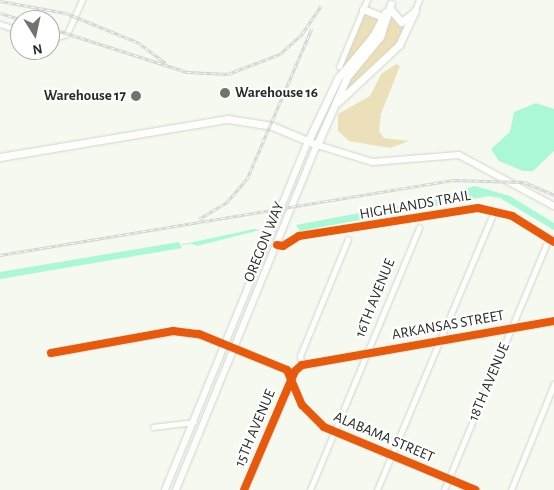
<!DOCTYPE html>
<style>
body{margin:0}
#map{position:relative;width:554px;height:490px;overflow:hidden;background:#f5f9f0;font-family:"Alegreya Sans",sans-serif}
div>[style]{position:absolute}
.green>*{inset:0;background:#ece0ba}
.water>*{inset:0;background:#aaf8d5}
.stream>*{height:1px;margin:-0.5px;padding:0 0.5px;transform-origin:0.5px;border-radius:0.5px;background:#aaf8d5}
.roads{filter:drop-shadow(0 0 1px #d0d4cc) drop-shadow(0 0 1px #d0d4cc)}
.minor>*{height:4.5px;margin:-2.25px;padding:0 2.25px;transform-origin:2.25px;border-radius:2.25px;background:#fefefd}
.major>*{height:5.5px;margin:-2.75px;padding:0 2.75px;transform-origin:2.75px;border-radius:2.75px;background:#fefefd}
.highway>*{height:7px;margin:-3.5px;padding:0 3.5px;transform-origin:3.5px;border-radius:3.5px;background:#fefefd}
.rail>*{height:3px;margin-top:-1.5px;transform-origin:0;background:repeating-linear-gradient(90deg,#fff 0 4px,#d1d3d0 0 8px);box-sizing:border-box;border-block:1px solid #d1d3d0}
.cycleway>*{height:8px;margin:-4px;padding:0 4px;transform-origin:4px;border-radius:4px;background:#e8590c}
.dots>*{width:14px;height:14px;translate:-50% -50%;box-sizing:border-box;border:2px solid #fff;border-radius:50%}
span{translate:-50% -50%;white-space:nowrap;text-align:center;line-height:1.15;-webkit-text-stroke:4.5px #fff;paint-order:stroke}
.poi-label{font-size:15px;color:#292c26;font-weight:700}
.left{translate:0 -50%;text-align:left}
.right{translate:-100% -50%;text-align:right}
.street-label{font-size:15px;color:#292c26}
.north{position:absolute;left:10px;top:10px;width:50px;height:50px;box-sizing:border-box;background:#fff;border:1px solid #a9aba8;border-radius:50%;rotate:170deg;font-size:14px;font-weight:700;line-height:20px;text-align:center;color:#292c26}
.north::after{content:'';display:block;margin:auto;width:18px;height:22px;background:#70746d;clip-path:polygon(50% 0,100% 100%,50% 72%,0 100%)}
</style>
<div id="map">
<div class="green">
<i style="clip-path:polygon(363px 9px,383px 17px,344px 69px,339px 67px)"></i>
<i style="clip-path:polygon(391px 10px,392px 16px,407px 20px,403px 38px,332px 110px)"></i>
<i style="clip-path:polygon(396px 64px,400px 66px,381px 114px,379px 131px,384px 138px,409px 141px,390px 148px,349px 141px,338px 131px,338px 114px,370px 96px,381px 74px)"></i>
</div>
<div class="water">
<i style="clip-path:polygon(536px 103px,554px 109px,554px 151px,533px 171px,523px 171px,499px 161px,491px 149px,510px 132px,514px 112px)"></i>
<i style="clip-path:polygon(475px 186px,510px 196px,554px 223px,554px 230px,500px 198px,489px 196px,300px 231px,296px 225px,423px 201px)"></i>
<i style="clip-path:polygon(254px 229px,260px 230px,197px 246px,189px 243px)"></i>
<i style="clip-path:polygon(179px 242px,182px 248px,0 279px,0 272px)"></i>
</div>
<div class="stream">
<i style="left:182px;top:244px;width:8px;rotate:-7deg"></i>
</div>
<div class="roads">
<div class="minor">
<i style="left:415px;top:10px;width:11px;rotate:-68deg"></i>
<i style="left:0;top:24px;width:21px;rotate:19deg"></i>
<i style="left:50px;top:39px;width:18px;rotate:-16deg"></i>
<i style="left:67px;top:34px;width:37px;rotate:-66deg"></i>
<i style="left:339px;top:67px;width:73px;rotate:-67.3deg"></i>
<i style="left:51px;top:353px;width:124px;rotate:-10.2deg"></i>
<i style="left:173px;top:331px;width:26px;rotate:7deg"></i>
<i style="left:199px;top:334px;width:95px;rotate:22.2deg"></i>
<i style="left:287px;top:370px;width:38px;rotate:67deg"></i>
<i style="left:302px;top:405px;width:31px;rotate:45deg"></i>
<i style="left:324px;top:427px;width:164px;rotate:22.6deg"></i>
<i style="left:302px;top:365px;width:9px;rotate:-103deg"></i>
<i style="left:300px;top:356px;width:126px;rotate:-67.7deg"></i>
<i style="left:153px;top:427px;width:41px;rotate:-7deg"></i>
<i style="left:244px;top:490px;width:129px;rotate:-66.8deg"></i>
<i style="left:295px;top:371px;width:9px;rotate:-41deg"></i>
<i style="left:302px;top:365px;width:256px;rotate:-9.9deg"></i>
<i style="left:310px;top:490px;width:284px;rotate:-67.4deg"></i>
<i style="left:377px;top:490px;width:297px;rotate:-67.2deg"></i>
<i style="left:444px;top:490px;width:265px;rotate:-67.4deg"></i>
<i style="left:511px;top:490px;width:114px;rotate:-67.9deg"></i>
</div>
<div class="major">
<i style="left:165px;top:490px;width:377px;rotate:-67.7deg"></i>
<i style="left:176px;top:490px;width:373px;rotate:-67.8deg"></i>
<i style="left:317px;top:145px;width:59px;rotate:16.9deg"></i>
<i style="left:373px;top:162px;width:86px;rotate:-4.7deg"></i>
<i style="left:459px;top:155px;width:108px;rotate:28.2deg"></i>
</div>
<div class="highway">
<i style="left:363px;top:9px;width:22px;rotate:22deg"></i>
<i style="left:391px;top:10px;width:16px;rotate:50deg"></i>
<i style="left:401px;top:22px;width:15px;rotate:-37deg"></i>
<i style="left:338px;top:102px;width:83px;rotate:-43.1deg"></i>
<i style="left:399px;top:45px;width:38px;rotate:-65deg"></i>
<i style="left:308px;top:141px;width:70px;rotate:-64.5deg"></i>
<i style="left:338px;top:78px;width:55px;rotate:-50.2deg"></i>
<i style="left:373px;top:36px;width:27px;rotate:-62deg"></i>
<i style="left:0;top:157px;width:231px;rotate:-9.5deg"></i>
<i style="left:228px;top:119px;width:45px;rotate:9deg"></i>
<i style="left:272px;top:126px;width:49px;rotate:22.9deg"></i>
<i style="left:317px;top:145px;width:74px;rotate:-66.2deg"></i>
<i style="left:347px;top:77px;width:52px;rotate:-50.5deg"></i>
<i style="left:380px;top:37px;width:35px;rotate:-72deg"></i>
</div>
</div>
<div class="rail">
<i style="left:0;top:1px;width:67px;rotate:10.3deg"></i>
<i style="left:66px;top:13px;width:79px;rotate:22.3deg"></i>
<i style="left:139px;top:43px;width:34px;rotate:37deg"></i>
<i style="left:0;top:13px;width:24px;rotate:17deg"></i>
<i style="left:50px;top:28px;width:144px;rotate:17.8deg"></i>
<i style="left:187px;top:72px;width:41px;rotate:2.8deg"></i>
<i style="left:228px;top:74px;width:56px;rotate:-21deg"></i>
<i style="left:280px;top:54px;width:30px;rotate:-42deg"></i>
<i style="left:302px;top:34px;width:34px;rotate:-56deg"></i>
<i style="left:199px;top:219px;width:33px;rotate:-31deg"></i>
<i style="left:227px;top:202px;width:30px;rotate:-49deg"></i>
<i style="left:247px;top:179px;width:164px;rotate:-66.7deg"></i>
<i style="left:0;top:255px;width:457px;rotate:-9.4deg"></i>
<i style="left:451px;top:180px;width:73px;rotate:1.6deg"></i>
<i style="left:524px;top:182px;width:33px;rotate:23deg"></i>
</div>
<div class="cycleway">
<i style="left:277px;top:245px;width:6px;rotate:9deg"></i>
<i style="left:283px;top:246px;width:19px;rotate:-32deg"></i>
<i style="left:299px;top:236px;width:181px;rotate:-8.9deg"></i>
<i style="left:478px;top:208px;width:35px;rotate:13deg"></i>
<i style="left:512px;top:216px;width:49px;rotate:31.8deg"></i>
<i style="left:51px;top:353px;width:124px;rotate:-10.2deg"></i>
<i style="left:173px;top:331px;width:26px;rotate:7deg"></i>
<i style="left:199px;top:334px;width:95px;rotate:22.2deg"></i>
<i style="left:287px;top:370px;width:38px;rotate:67deg"></i>
<i style="left:302px;top:405px;width:31px;rotate:45deg"></i>
<i style="left:324px;top:427px;width:164px;rotate:22.6deg"></i>
<i style="left:244px;top:490px;width:129px;rotate:-66.8deg"></i>
<i style="left:295px;top:371px;width:9px;rotate:-41deg"></i>
<i style="left:302px;top:365px;width:256px;rotate:-9.9deg"></i>
</div>
<div class="dots">
<i style="left:225px;top:93px;background:#70746d"></i>
<i style="left:136px;top:96px;background:#70746d"></i>
</div>
<div class="poi-label">
<span class="left" style="left:235px;top:93px">Warehouse 16</span>
<span class="right" style="left:126px;top:96px">Warehouse 17</span>
</div>
<div class="street-label">
<span style="left:415px;top:205px;rotate:-10deg">HIGHLANDS TRAIL</span>
<span style="left:264px;top:242px;rotate:-68deg">OREGON WAY</span>
<span style="left:375px;top:298px;rotate:-68deg">16TH AVENUE</span>
<span style="left:448px;top:325px;rotate:-10deg">ARKANSAS STREET</span>
<span style="left:489px;top:382px;rotate:-67deg">18TH AVENUE</span>
<span style="left:255px;top:428px;rotate:-67deg">15TH AVENUE</span>
<span style="left:384px;top:437px;rotate:23deg">ALABAMA STREET</span>
</div>
<div class="north">N</div>
</div>
